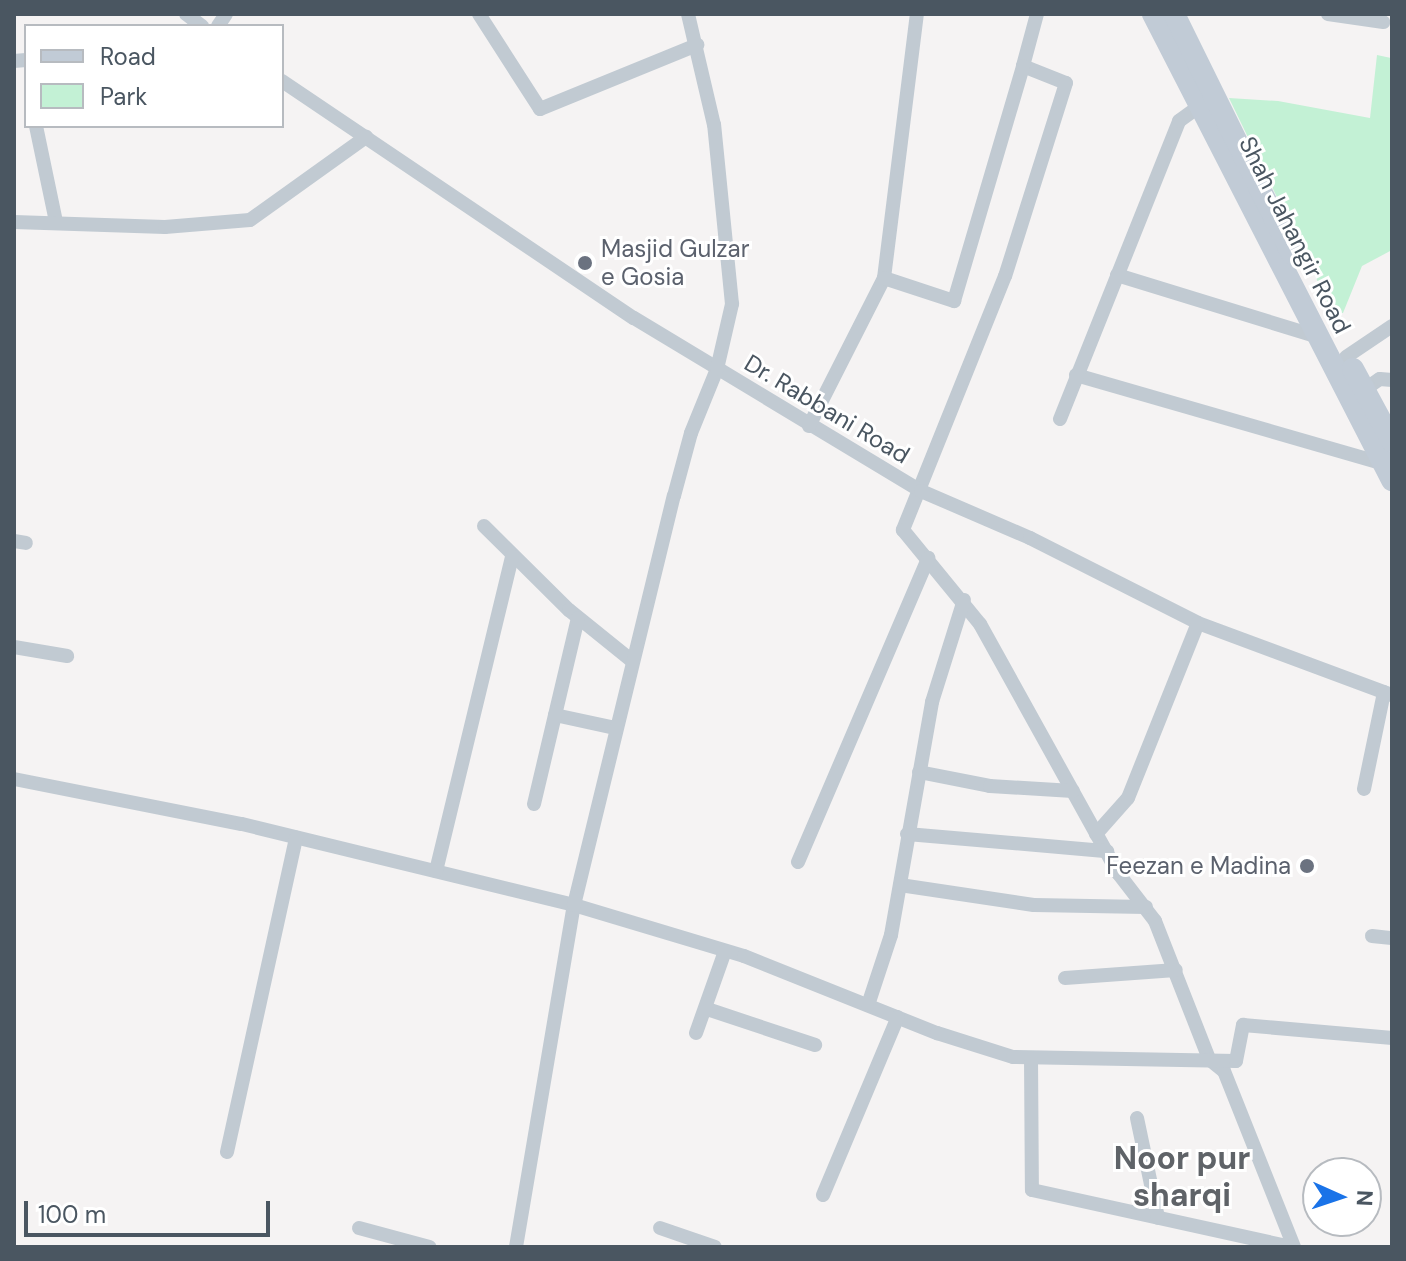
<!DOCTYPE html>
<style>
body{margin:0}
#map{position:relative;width:1406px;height:1261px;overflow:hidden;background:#f5f3f3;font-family:"DM Sans",sans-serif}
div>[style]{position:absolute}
.green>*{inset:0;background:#c3f1d5}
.street>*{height:14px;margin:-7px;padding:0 7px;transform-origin:7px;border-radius:7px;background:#c1cad2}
.secondary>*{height:22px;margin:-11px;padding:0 11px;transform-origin:11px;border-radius:11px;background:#c1cbd6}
.dots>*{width:22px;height:22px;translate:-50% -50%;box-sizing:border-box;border:4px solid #fff;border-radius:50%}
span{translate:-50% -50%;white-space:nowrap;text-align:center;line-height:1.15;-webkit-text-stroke:6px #fff;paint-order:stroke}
.street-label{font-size:24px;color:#4a5661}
.worship-label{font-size:24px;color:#5b616d}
.left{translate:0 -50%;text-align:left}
.right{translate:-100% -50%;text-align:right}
.district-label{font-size:32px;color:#5f6368;font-weight:700}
.frame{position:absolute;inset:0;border:16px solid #4a5661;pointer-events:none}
.legend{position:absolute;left:24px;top:24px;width:260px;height:104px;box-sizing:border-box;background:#fff;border:2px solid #b7bbc0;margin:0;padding:10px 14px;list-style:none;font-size:24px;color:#4a5661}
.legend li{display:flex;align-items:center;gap:16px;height:40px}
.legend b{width:40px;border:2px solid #b7bbc0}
.north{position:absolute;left:1302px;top:1157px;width:80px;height:80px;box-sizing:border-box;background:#fff;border:2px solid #b7bbc0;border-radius:50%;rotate:93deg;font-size:22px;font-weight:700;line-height:32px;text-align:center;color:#4a5661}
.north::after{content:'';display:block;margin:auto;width:28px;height:36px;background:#1a73e8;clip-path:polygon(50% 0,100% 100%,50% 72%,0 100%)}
.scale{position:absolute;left:24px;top:1201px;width:246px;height:36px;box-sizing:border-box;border:4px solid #4a5661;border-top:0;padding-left:10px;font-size:24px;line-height:28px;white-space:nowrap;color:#4a5661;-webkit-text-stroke:6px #fff;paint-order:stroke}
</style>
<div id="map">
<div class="green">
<i style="clip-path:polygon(1392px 28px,1392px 250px,1362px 266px,1343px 313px,1333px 313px,1229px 98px,1278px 101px,1370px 118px,1377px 55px,1391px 58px)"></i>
</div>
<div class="street">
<i style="left:186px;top:14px;width:20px;rotate:37deg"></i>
<i style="left:479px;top:14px;width:113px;rotate:57.3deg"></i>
<i style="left:540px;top:109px;width:170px;rotate:-22.2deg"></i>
<i style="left:1037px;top:14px;width:54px;rotate:105.1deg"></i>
<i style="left:1023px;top:66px;width:46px;rotate:21.6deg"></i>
<i style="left:1066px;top:83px;width:202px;rotate:107.5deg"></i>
<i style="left:1005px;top:276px;width:274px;rotate:111.9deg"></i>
<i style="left:903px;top:530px;width:122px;rotate:50.7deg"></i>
<i style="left:980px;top:624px;width:285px;rotate:61deg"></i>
<i style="left:1118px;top:873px;width:61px;rotate:52.4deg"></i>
<i style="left:1155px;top:921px;width:148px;rotate:68.6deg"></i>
<i style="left:1209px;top:1059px;width:19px;rotate:39deg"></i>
<i style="left:1224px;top:1071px;width:189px;rotate:68.3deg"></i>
<i style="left:1328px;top:14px;width:56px;rotate:8.3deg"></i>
<i style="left:218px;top:26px;width:14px;rotate:-56deg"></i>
<i style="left:14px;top:61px;width:12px;rotate:-5deg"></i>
<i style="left:282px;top:81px;width:424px;rotate:34deg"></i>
<i style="left:634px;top:318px;width:335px;rotate:31.1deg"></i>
<i style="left:921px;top:491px;width:119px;rotate:23.3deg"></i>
<i style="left:1030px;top:538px;width:188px;rotate:26.8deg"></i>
<i style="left:1198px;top:623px;width:207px;rotate:20.4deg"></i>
<i style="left:36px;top:126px;width:98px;rotate:78.2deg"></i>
<i style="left:14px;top:222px;width:151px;rotate:1.9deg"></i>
<i style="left:165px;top:227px;width:85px;rotate:-4.7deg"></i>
<i style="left:250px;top:220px;width:143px;rotate:-35.6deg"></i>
<i style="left:1117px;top:275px;width:211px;rotate:17.1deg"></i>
<i style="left:884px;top:278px;width:266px;rotate:-82.9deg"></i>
<i style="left:1346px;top:357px;width:55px;rotate:-34deg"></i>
<i style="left:1076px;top:375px;width:321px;rotate:16.1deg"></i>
<i style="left:1364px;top:390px;width:19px;rotate:-35deg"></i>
<i style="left:1380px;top:379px;width:12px;rotate:5deg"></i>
<i style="left:1060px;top:419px;width:321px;rotate:-68.2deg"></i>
<i style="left:1179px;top:121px;width:26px;rotate:-36deg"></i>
<i style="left:809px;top:426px;width:166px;rotate:-63.1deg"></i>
<i style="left:884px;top:278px;width:74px;rotate:18.2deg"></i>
<i style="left:954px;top:301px;width:245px;rotate:-73.6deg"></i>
<i style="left:484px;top:526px;width:120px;rotate:44.7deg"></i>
<i style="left:569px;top:610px;width:80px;rotate:38.9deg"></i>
<i style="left:14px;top:541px;width:12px;rotate:9deg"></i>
<i style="left:14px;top:647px;width:54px;rotate:9.6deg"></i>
<i style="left:555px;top:715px;width:61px;rotate:12.2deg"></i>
<i style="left:919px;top:772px;width:72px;rotate:11.2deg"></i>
<i style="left:990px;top:786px;width:83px;rotate:3.4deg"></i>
<i style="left:14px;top:779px;width:232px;rotate:11.2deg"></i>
<i style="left:242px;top:824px;width:342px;rotate:13.7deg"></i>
<i style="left:574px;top:905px;width:177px;rotate:16.7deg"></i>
<i style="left:744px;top:956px;width:208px;rotate:21.8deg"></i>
<i style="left:937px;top:1033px;width:80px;rotate:17.5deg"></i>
<i style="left:1013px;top:1057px;width:223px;rotate:1deg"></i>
<i style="left:1236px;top:1061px;width:37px;rotate:-79deg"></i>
<i style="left:1243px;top:1025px;width:150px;rotate:5deg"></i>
<i style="left:1364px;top:789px;width:99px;rotate:-78.3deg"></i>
<i style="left:534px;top:804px;width:191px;rotate:-76.7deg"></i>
<i style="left:907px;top:834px;width:201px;rotate:4.9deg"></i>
<i style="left:1096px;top:834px;width:48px;rotate:-48.4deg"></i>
<i style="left:1128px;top:798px;width:188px;rotate:-68.2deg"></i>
<i style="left:798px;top:862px;width:331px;rotate:-66.8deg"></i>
<i style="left:436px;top:871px;width:324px;rotate:-76.4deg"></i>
<i style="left:900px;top:885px;width:135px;rotate:8.5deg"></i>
<i style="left:1034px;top:905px;width:112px;rotate:1deg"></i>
<i style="left:1372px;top:936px;width:20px;rotate:6deg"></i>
<i style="left:1065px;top:978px;width:111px;rotate:-4.1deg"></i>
<i style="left:868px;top:1005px;width:74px;rotate:-71.8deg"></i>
<i style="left:891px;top:935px;width:237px;rotate:-80deg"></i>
<i style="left:932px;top:702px;width:107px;rotate:-72.6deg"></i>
<i style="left:707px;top:1009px;width:114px;rotate:18.4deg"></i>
<i style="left:696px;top:1033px;width:87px;rotate:-70.5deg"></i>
<i style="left:1031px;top:1058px;width:132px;rotate:89.6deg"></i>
<i style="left:1032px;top:1190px;width:266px;rotate:12.4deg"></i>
<i style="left:1137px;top:1118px;width:102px;rotate:78.1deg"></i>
<i style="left:227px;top:1152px;width:322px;rotate:-77.6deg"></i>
<i style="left:823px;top:1195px;width:193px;rotate:-67.2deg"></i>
<i style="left:359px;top:1228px;width:73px;rotate:15deg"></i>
<i style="left:660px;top:1228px;width:58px;rotate:19.1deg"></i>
<i style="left:516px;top:1247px;width:347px;rotate:-80.4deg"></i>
<i style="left:574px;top:905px;width:421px;rotate:-76.3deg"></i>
<i style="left:674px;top:496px;width:65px;rotate:-74.9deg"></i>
<i style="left:691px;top:433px;width:69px;rotate:-67.9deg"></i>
<i style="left:717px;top:369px;width:67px;rotate:-77deg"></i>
<i style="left:732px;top:304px;width:180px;rotate:-95.7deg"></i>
<i style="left:714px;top:125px;width:114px;rotate:-103.2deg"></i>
</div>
<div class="secondary">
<i style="left:1153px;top:14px;width:524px;rotate:62.85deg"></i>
<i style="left:1174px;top:14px;width:267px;rotate:63.8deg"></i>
<i style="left:1353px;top:369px;width:82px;rotate:61.6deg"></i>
</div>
<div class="dots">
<i style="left:585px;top:263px;background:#6b7280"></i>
<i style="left:1307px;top:866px;background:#6b7280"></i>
</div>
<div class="street-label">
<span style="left:1295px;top:235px;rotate:63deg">Shah Jahangir Road</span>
<span style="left:827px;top:409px;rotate:31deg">Dr. Rabbani Road</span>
</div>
<div class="worship-label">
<span class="left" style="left:601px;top:263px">Masjid Gulzar<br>e Gosia</span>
<span class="right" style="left:1291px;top:866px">Feezan e Madina</span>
</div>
<div class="district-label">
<span style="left:1182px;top:1177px">Noor pur<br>sharqi</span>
</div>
<div class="frame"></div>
<ul class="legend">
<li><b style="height:10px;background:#c1cbd6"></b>Road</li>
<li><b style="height:22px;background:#c3f1d5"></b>Park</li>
</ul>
<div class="north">N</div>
<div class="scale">100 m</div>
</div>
